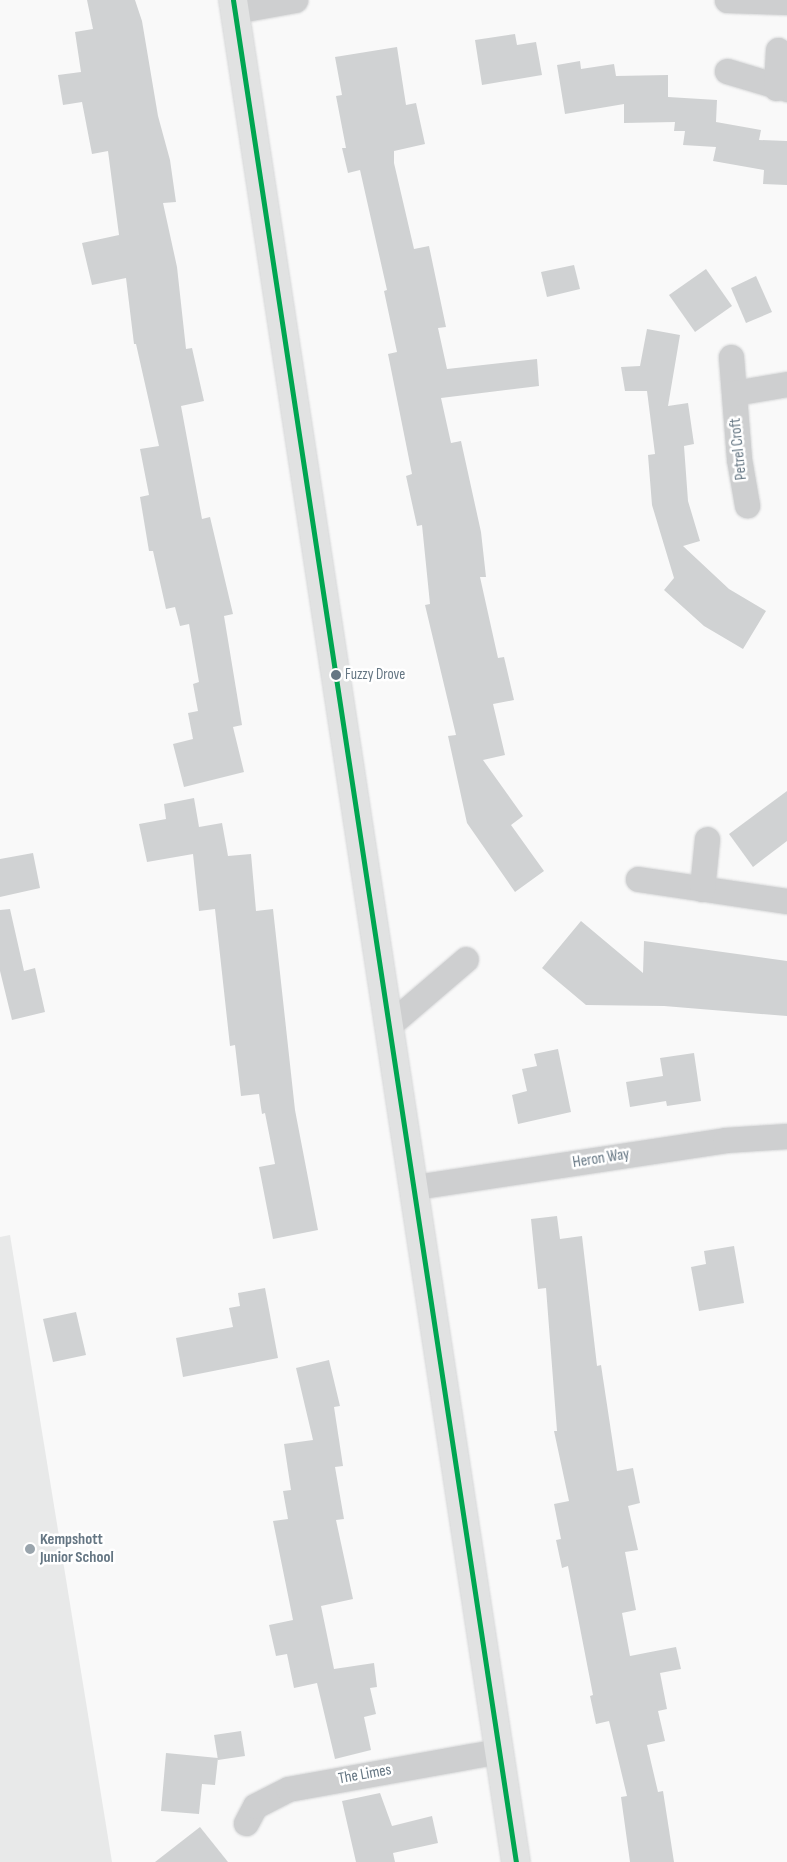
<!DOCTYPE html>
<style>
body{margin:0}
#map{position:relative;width:787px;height:1862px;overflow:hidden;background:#f9f9f9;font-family:"Sofia Sans Condensed",sans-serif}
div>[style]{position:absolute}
.built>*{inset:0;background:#e8e9e9}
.building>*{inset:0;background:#d0d2d3}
.roads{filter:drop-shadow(0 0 1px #d5d6d7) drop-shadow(0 0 1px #d5d6d7)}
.street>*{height:25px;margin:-12.5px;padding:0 12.5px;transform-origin:12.5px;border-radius:12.5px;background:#cecfd0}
.secondary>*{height:28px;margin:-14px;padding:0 14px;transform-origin:14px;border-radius:14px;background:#e1e2e2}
.bus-1>*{height:5px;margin:-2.5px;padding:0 2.5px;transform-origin:2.5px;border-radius:2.5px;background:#00a651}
.dots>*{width:14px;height:14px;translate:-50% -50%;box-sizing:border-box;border:2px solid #fff;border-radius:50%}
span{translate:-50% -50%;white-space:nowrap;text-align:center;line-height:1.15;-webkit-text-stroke:5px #fff;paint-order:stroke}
.bus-label{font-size:15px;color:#657683}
.left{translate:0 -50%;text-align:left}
.street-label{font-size:16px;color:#657683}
.poi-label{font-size:16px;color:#657683;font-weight:700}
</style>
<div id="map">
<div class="built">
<i style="clip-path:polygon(10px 1235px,112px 1862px,0 1862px,0 1237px)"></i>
</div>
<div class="building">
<i style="clip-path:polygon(87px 0,135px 0,142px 21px,158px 116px,170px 160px,176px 202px,163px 203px,177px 267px,186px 349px,192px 348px,204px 401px,181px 406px,202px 519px,210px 517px,233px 614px,224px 616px,242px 725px,233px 727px,244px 772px,184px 787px,173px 744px,193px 739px,188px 713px,198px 711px,193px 684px,199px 682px,189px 624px,180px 626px,175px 607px,166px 609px,153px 551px,149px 551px,140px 497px,149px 495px,140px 449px,159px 446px,136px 344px,134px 344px,126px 278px,92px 285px,82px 243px,119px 235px,108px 151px,92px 154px,82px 102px,63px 105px,58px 75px,81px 72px,75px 32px,93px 29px)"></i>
<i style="clip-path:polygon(515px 34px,517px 45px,536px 42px,542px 75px,482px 85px,475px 40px)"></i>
<i style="clip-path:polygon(397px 47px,406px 105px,416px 103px,425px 144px,394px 151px,394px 163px,414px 249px,429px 246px,446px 327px,438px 328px,447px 369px,537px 359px,539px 386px,441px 398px,451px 443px,461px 441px,481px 532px,486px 577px,480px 577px,498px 658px,504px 657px,514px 700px,493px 704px,505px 755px,483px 760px,523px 816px,511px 825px,544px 871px,515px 892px,467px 823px,448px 736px,456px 735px,425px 605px,430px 604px,422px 525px,417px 526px,406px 476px,412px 474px,388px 354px,397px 352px,384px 291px,387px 290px,360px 170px,348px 173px,342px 148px,346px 148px,336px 96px,342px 95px,335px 57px)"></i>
<i style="clip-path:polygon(580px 61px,581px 69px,614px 64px,616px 76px,668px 75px,668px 97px,717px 100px,716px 122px,761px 130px,759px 140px,787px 141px,787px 185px,763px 184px,764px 170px,713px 161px,716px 147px,683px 145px,685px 131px,674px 131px,675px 122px,624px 123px,624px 104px,565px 114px,557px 65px)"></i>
<i style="clip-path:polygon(574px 265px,580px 289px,547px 297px,541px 272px)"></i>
<i style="clip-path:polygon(706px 269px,732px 306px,695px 332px,669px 295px)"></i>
<i style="clip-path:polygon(756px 276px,772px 312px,746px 323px,731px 288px)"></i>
<i style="clip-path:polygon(647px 329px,680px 335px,668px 406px,688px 403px,694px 444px,684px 446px,688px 501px,700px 541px,683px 546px,729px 589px,766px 611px,743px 649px,704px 626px,664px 590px,674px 578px,652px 505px,648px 455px,655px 454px,647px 391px,625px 391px,621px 367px,640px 366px)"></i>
<i style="clip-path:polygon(787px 791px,787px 841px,753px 867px,729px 834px)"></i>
<i style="clip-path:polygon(194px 798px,199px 827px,222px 823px,228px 856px,251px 854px,256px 911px,273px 909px,295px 1110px,318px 1230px,273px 1239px,259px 1167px,275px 1164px,265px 1113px,262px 1114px,259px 1094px,241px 1096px,235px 1045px,230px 1046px,215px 909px,199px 911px,193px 854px,147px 862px,139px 824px,166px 819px,164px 804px)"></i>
<i style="clip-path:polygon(33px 853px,40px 888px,0 897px,0 859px)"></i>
<i style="clip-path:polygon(10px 909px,24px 971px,35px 968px,45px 1012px,12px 1020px,0 971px,0 910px)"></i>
<i style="clip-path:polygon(581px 921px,643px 973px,644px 941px,787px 961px,787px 1016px,664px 1006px,586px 1005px,542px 968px)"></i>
<i style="clip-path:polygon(558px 1049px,571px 1112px,518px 1124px,512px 1095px,527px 1091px,522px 1069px,537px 1066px,534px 1054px)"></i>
<i style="clip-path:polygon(694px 1053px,701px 1101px,667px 1106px,666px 1101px,630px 1107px,626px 1082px,663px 1076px,660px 1058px)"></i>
<i style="clip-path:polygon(557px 1216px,560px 1239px,582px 1236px,597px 1366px,601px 1365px,617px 1471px,633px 1468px,640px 1503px,628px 1506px,638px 1550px,625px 1552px,636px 1610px,622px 1613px,630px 1656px,676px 1647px,681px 1669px,660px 1673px,667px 1709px,658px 1711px,665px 1741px,647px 1745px,658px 1792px,663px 1791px,674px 1862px,630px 1862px,621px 1797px,627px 1796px,609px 1721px,596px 1724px,590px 1696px,593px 1695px,568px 1566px,562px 1568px,556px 1540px,561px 1539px,554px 1504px,569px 1501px,554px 1431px,557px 1431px,546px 1288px,538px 1289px,531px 1219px)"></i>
<i style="clip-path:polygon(734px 1246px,744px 1303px,699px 1311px,691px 1267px,706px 1264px,704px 1251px)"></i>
<i style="clip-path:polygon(265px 1288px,278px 1358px,183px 1377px,176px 1338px,233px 1327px,229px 1308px,240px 1306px,238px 1293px)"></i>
<i style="clip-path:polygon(76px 1312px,86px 1355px,53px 1362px,43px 1319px)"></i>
<i style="clip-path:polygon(329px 1360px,340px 1406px,334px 1407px,343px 1466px,335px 1467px,344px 1519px,336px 1520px,353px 1599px,321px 1606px,334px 1669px,374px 1663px,377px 1687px,370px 1688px,376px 1714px,364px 1717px,371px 1750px,335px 1759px,317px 1683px,294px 1688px,287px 1654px,276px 1656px,269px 1625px,293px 1620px,273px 1521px,288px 1519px,283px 1491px,291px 1490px,284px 1444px,313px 1440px,296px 1368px)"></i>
<i style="clip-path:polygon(241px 1731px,245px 1756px,218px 1760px,214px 1735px)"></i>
<i style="clip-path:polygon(166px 1753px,218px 1758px,215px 1785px,202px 1784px,199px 1814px,161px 1811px)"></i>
<i style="clip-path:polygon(380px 1793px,392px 1826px,432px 1816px,438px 1843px,393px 1853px,395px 1862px,356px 1862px,342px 1801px)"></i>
<i style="clip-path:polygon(200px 1827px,228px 1862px,155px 1862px)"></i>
</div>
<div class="roads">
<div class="street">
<i style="left:727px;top:0;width:60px;rotate:1.9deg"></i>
<i style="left:234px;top:11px;width:62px;rotate:-10.2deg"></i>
<i style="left:727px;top:71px;width:63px;rotate:16.7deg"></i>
<i style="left:776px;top:88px;width:38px;rotate:-87deg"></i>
<i style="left:731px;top:357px;width:102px;rotate:85.5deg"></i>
<i style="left:739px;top:459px;width:47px;rotate:80.1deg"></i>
<i style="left:734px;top:393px;width:54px;rotate:-9.6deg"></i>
<i style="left:638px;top:879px;width:151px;rotate:8.4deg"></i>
<i style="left:702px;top:889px;width:50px;rotate:-84.3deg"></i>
<i style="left:389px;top:1025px;width:101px;rotate:-40.6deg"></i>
<i style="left:415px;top:1187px;width:314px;rotate:-8.6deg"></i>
<i style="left:725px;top:1140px;width:62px;rotate:-3.7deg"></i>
<i style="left:246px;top:1823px;width:19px;rotate:-62deg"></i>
<i style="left:255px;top:1806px;width:37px;rotate:-27deg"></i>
<i style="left:288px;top:1789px;width:214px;rotate:-10.2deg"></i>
</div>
<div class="secondary">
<i style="left:233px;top:0;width:1883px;rotate:81.36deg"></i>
</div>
</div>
<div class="bus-1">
<i style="left:233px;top:0;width:1883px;rotate:81.36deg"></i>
</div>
<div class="dots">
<i style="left:336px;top:675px;background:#657683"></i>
<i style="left:30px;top:1549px;background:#99a4ac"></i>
</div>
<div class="bus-label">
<span class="left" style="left:345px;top:675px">Fuzzy Drove</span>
</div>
<div class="street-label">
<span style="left:739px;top:449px;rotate:-96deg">Petrel Croft</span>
<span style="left:601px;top:1159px;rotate:-9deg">Heron Way</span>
<span style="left:365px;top:1775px;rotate:-10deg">The Limes</span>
</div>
<div class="poi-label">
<span class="left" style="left:40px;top:1549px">Kempshott<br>Junior School</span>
</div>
</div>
